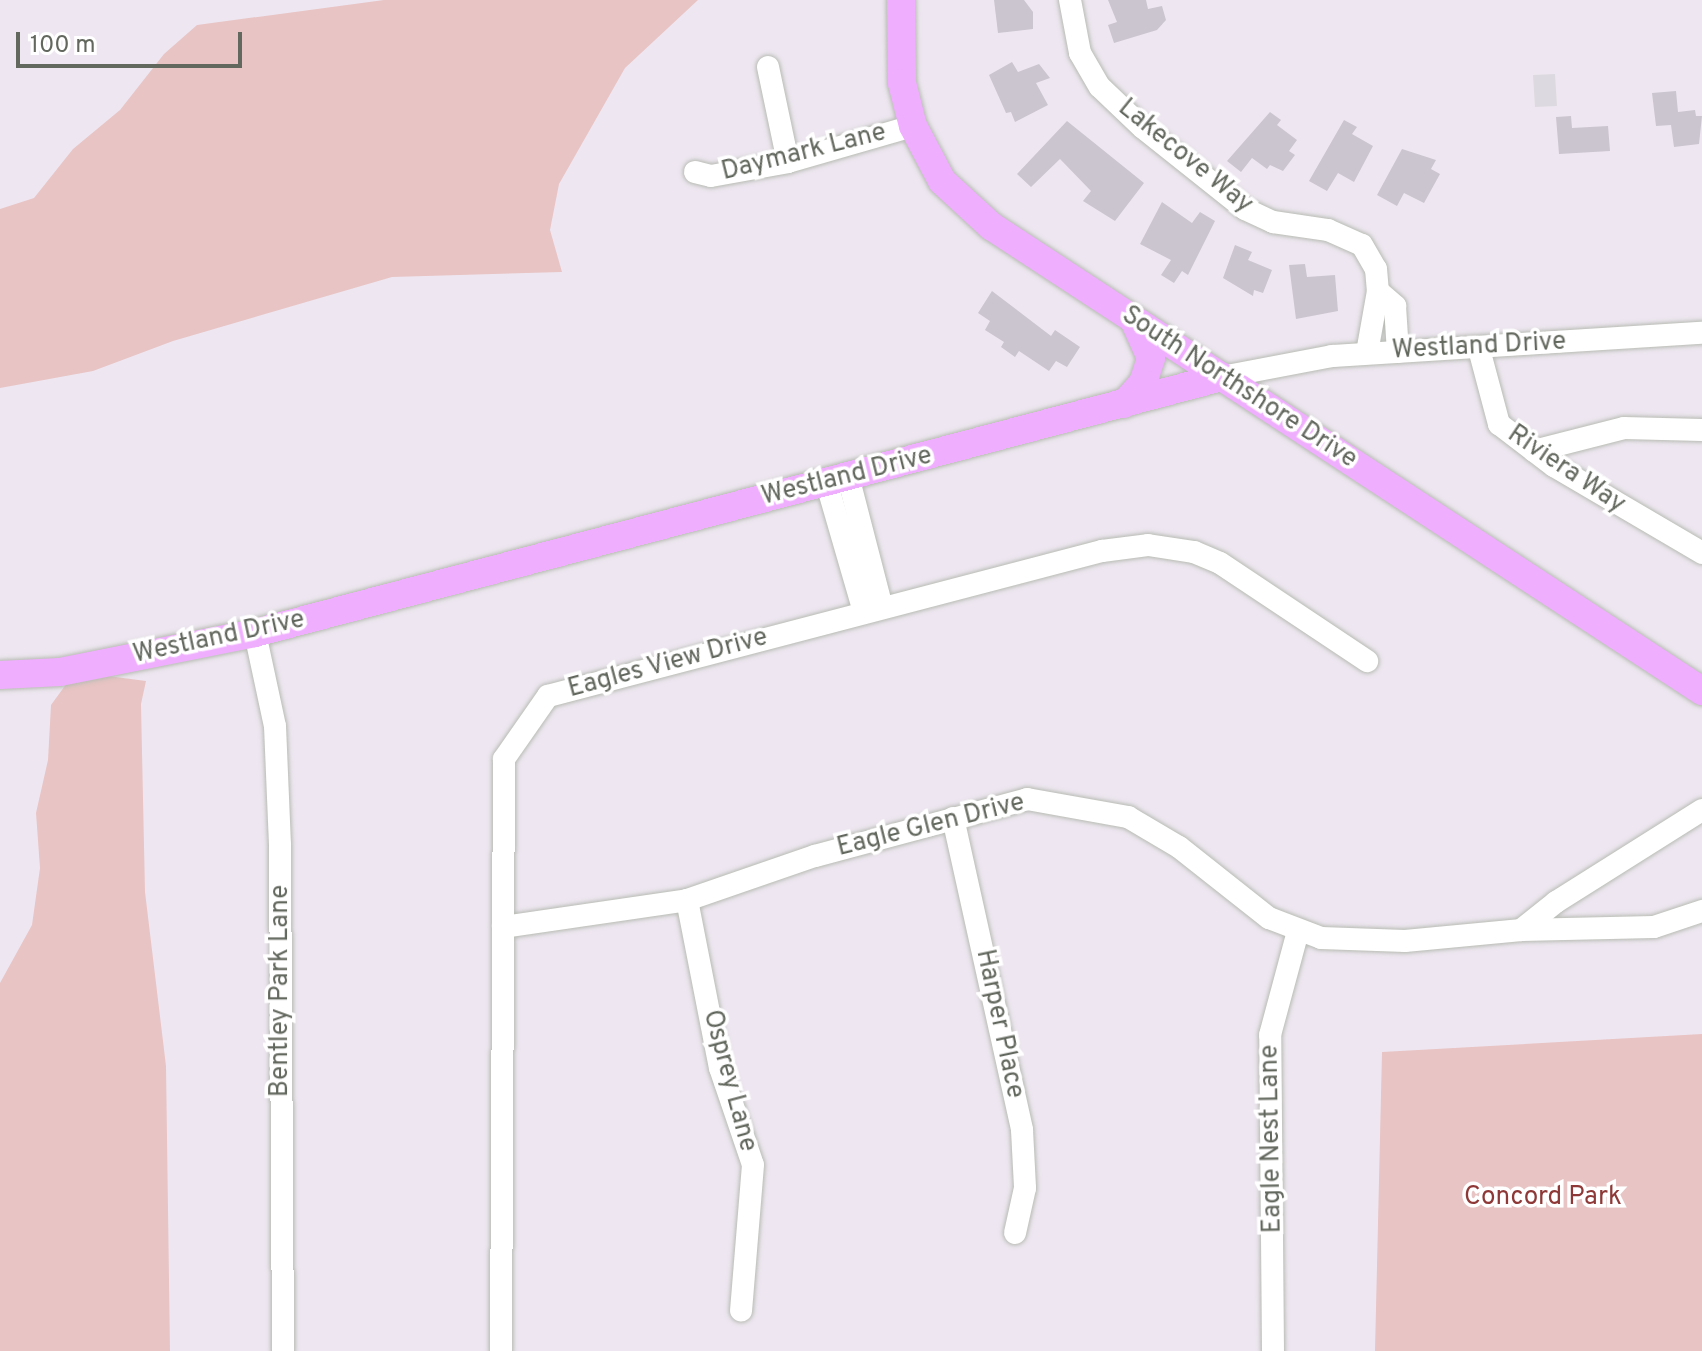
<!DOCTYPE html>
<style>
body{margin:0}
#map{position:relative;width:1702px;height:1351px;overflow:hidden;background:#eee7f1;font-family:Overpass,sans-serif}
div>[style]{position:absolute}
.industrial>*{inset:0;background:#ddd9e0}
.green>*{inset:0;background:#e8c4c4}
.building>*{inset:0;background:#cbc5cf}
.roads{filter:drop-shadow(0 0 2px #b8bcb4) drop-shadow(0 0 2px #b8bcb4)}
.minor>*{height:22px;margin:-11px;padding:0 11px;transform-origin:11px;border-radius:11px;background:#fff}
.major>*{height:28px;margin:-14px;padding:0 14px;transform-origin:14px;border-radius:14px;background:#f0aeff}
span{translate:-50% -50%;white-space:nowrap;text-align:center;line-height:1.15;-webkit-text-stroke:7px #fff;paint-order:stroke}
.street-label{font-size:26px;color:#63685e}
.park-label{font-size:26px;color:#8e3937}
.scale{position:absolute;left:16px;top:32px;width:226px;height:36px;box-sizing:border-box;border:4px solid #63685e;border-top:0;padding-left:10px;font-size:24px;line-height:28px;white-space:nowrap;color:#63685e;-webkit-text-stroke:6px #fff;paint-order:stroke}
</style>
<div id="map">
<div class="industrial">
<i style="clip-path:polygon(1555px 74px,1557px 106px,1535px 107px,1533px 75px)"></i>
</div>
<div class="green">
<i style="clip-path:polygon(384px 0,698px 0,625px 68px,559px 184px,550px 230px,562px 272px,392px 277px,173px 341px,93px 371px,0 388px,0 209px,34px 198px,73px 149px,120px 110px,164px 54px,197px 25px)"></i>
<i style="clip-path:polygon(108px 676px,146px 681px,141px 704px,145px 892px,166px 1066px,170px 1351px,0 1351px,0 983px,32px 925px,40px 868px,36px 813px,48px 760px,51px 705px,67px 683px)"></i>
<i style="clip-path:polygon(1702px 1034px,1702px 1351px,1375px 1351px,1382px 1052px)"></i>
</div>
<div class="building">
<i style="clip-path:polygon(994px 0,1024px 0,1033px 12px,1033px 29px,998px 33px)"></i>
<i style="clip-path:polygon(1108px 0,1146px 0,1148px 9px,1162px 6px,1166px 20px,1157px 30px,1114px 43px,1108px 25px,1117px 22px)"></i>
<i style="clip-path:polygon(1012px 62px,1018px 72px,1039px 64px,1050px 78px,1036px 83px,1048px 105px,1015px 122px,1011px 112px,1006px 113px,989px 75px)"></i>
<i style="clip-path:polygon(1676px 91px,1678px 112px,1695px 110px,1696px 116px,1702px 116px,1699px 144px,1674px 147px,1671px 125px,1656px 126px,1652px 93px)"></i>
<i style="clip-path:polygon(1270px 112px,1281px 120px,1277px 125px,1297px 140px,1289px 151px,1295px 155px,1283px 171px,1270px 165px,1267px 169px,1252px 158px,1241px 172px,1227px 161px)"></i>
<i style="clip-path:polygon(1571px 116px,1572px 128px,1608px 126px,1610px 151px,1559px 154px,1556px 117px)"></i>
<i style="clip-path:polygon(1344px 120px,1357px 127px,1352px 134px,1373px 146px,1354px 182px,1338px 173px,1327px 191px,1309px 181px)"></i>
<i style="clip-path:polygon(1067px 121px,1144px 183px,1115px 221px,1083px 201px,1091px 191px,1060px 159px,1031px 187px,1017px 174px)"></i>
<i style="clip-path:polygon(1402px 149px,1436px 160px,1431px 169px,1440px 174px,1424px 203px,1404px 193px,1397px 206px,1377px 195px)"></i>
<i style="clip-path:polygon(1162px 202px,1192px 223px,1200px 212px,1215px 221px,1188px 275px,1182px 271px,1174px 283px,1161px 275px,1171px 260px,1140px 244px)"></i>
<i style="clip-path:polygon(1235px 245px,1252px 252px,1248px 260px,1272px 270px,1263px 293px,1254px 290px,1253px 296px,1223px 278px)"></i>
<i style="clip-path:polygon(1305px 264px,1307px 277px,1335px 275px,1338px 311px,1296px 319px,1289px 265px)"></i>
<i style="clip-path:polygon(992px 291px,1051px 336px,1055px 330px,1080px 347px,1067px 367px,1056px 361px,1049px 371px,1019px 351px,1015px 357px,1001px 347px,1004px 342px,985px 330px,990px 321px,978px 313px)"></i>
</div>
<div class="roads">
<div class="minor">
<i style="left:1070px;top:0;width:54px;rotate:79.3deg"></i>
<i style="left:1080px;top:53px;width:39px;rotate:60deg"></i>
<i style="left:1100px;top:87px;width:59px;rotate:43.6deg"></i>
<i style="left:1143px;top:128px;width:130px;rotate:38.5deg"></i>
<i style="left:1245px;top:209px;width:31px;rotate:25deg"></i>
<i style="left:1273px;top:222px;width:56px;rotate:8.3deg"></i>
<i style="left:1328px;top:230px;width:37px;rotate:24deg"></i>
<i style="left:1362px;top:245px;width:28px;rotate:60deg"></i>
<i style="left:1376px;top:269px;width:22px;rotate:85deg"></i>
<i style="left:1378px;top:291px;width:63px;rotate:100.1deg"></i>
<i style="left:768px;top:67px;width:97px;rotate:78.1deg"></i>
<i style="left:695px;top:172px;width:16px;rotate:14deg"></i>
<i style="left:711px;top:176px;width:78px;rotate:-10.3deg"></i>
<i style="left:788px;top:162px;width:130px;rotate:-16.1deg"></i>
<i style="left:1378px;top:291px;width:23px;rotate:41deg"></i>
<i style="left:1395px;top:306px;width:46px;rotate:86.3deg"></i>
<i style="left:1479px;top:349px;width:78px;rotate:75.1deg"></i>
<i style="left:1499px;top:424px;width:69px;rotate:37.4deg"></i>
<i style="left:1554px;top:466px;width:172px;rotate:30.4deg"></i>
<i style="left:1222px;top:377px;width:112px;rotate:-10.8deg"></i>
<i style="left:1332px;top:356px;width:371px;rotate:-3.6deg"></i>
<i style="left:1534px;top:451px;width:93px;rotate:-14.3deg"></i>
<i style="left:1624px;top:428px;width:78px;rotate:1.5deg"></i>
<i style="left:848px;top:476px;width:135px;rotate:75.5deg"></i>
<i style="left:826px;top:481px;width:136px;rotate:73.8deg"></i>
<i style="left:255px;top:633px;width:95px;rotate:77.9deg"></i>
<i style="left:275px;top:726px;width:119px;rotate:87.6deg"></i>
<i style="left:280px;top:845px;width:506px;rotate:89.66deg"></i>
<i style="left:1702px;top:810px;width:173px;rotate:147.8deg"></i>
<i style="left:1556px;top:902px;width:45px;rotate:141.3deg"></i>
<i style="left:1521px;top:930px;width:133px;rotate:-1.3deg"></i>
<i style="left:1654px;top:927px;width:51px;rotate:-18.4deg"></i>
<i style="left:953px;top:818px;width:320px;rotate:77.5deg"></i>
<i style="left:1022px;top:1130px;width:58px;rotate:87deg"></i>
<i style="left:1025px;top:1188px;width:46px;rotate:102.5deg"></i>
<i style="left:687px;top:900px;width:171px;rotate:78.9deg"></i>
<i style="left:720px;top:1068px;width:102px;rotate:71.2deg"></i>
<i style="left:753px;top:1165px;width:146px;rotate:94.7deg"></i>
<i style="left:503px;top:927px;width:186px;rotate:-8.3deg"></i>
<i style="left:687px;top:900px;width:135px;rotate:-19deg"></i>
<i style="left:815px;top:856px;width:220px;rotate:-15deg"></i>
<i style="left:1027px;top:799px;width:103px;rotate:10.1deg"></i>
<i style="left:1128px;top:817px;width:59px;rotate:30.5deg"></i>
<i style="left:1179px;top:847px;width:115px;rotate:38.3deg"></i>
<i style="left:1269px;top:918px;width:56px;rotate:21deg"></i>
<i style="left:1321px;top:938px;width:84px;rotate:2deg"></i>
<i style="left:1405px;top:941px;width:117px;rotate:-5.4deg"></i>
<i style="left:501px;top:1351px;width:592px;rotate:-89.71deg"></i>
<i style="left:504px;top:759px;width:77px;rotate:-55.1deg"></i>
<i style="left:548px;top:696px;width:573px;rotate:-14.67deg"></i>
<i style="left:1102px;top:551px;width:46px;rotate:-7.4deg"></i>
<i style="left:1148px;top:545px;width:47px;rotate:8.7deg"></i>
<i style="left:1194px;top:552px;width:28px;rotate:23deg"></i>
<i style="left:1220px;top:563px;width:177px;rotate:33.7deg"></i>
<i style="left:1273px;top:1351px;width:316px;rotate:-90.5deg"></i>
<i style="left:1270px;top:1035px;width:108px;rotate:-74.9deg"></i>
</div>
<div class="major">
<i style="left:901px;top:0;width:83px;rotate:89.3deg"></i>
<i style="left:902px;top:83px;width:44px;rotate:75.7deg"></i>
<i style="left:913px;top:126px;width:62px;rotate:62.2deg"></i>
<i style="left:942px;top:181px;width:67px;rotate:42.6deg"></i>
<i style="left:991px;top:226px;width:850px;rotate:33.19deg"></i>
<i style="left:1124px;top:404px;width:28px;rotate:-48deg"></i>
<i style="left:1143px;top:383px;width:26px;rotate:-72deg"></i>
<i style="left:1151px;top:358px;width:42px;rotate:-114.1deg"></i>
<i style="left:0;top:675px;width:60px;rotate:-2.9deg"></i>
<i style="left:60px;top:672px;width:199px;rotate:-11.3deg"></i>
<i style="left:255px;top:633px;width:1000px;rotate:-14.83deg"></i>
</div>
</div>
<div class="street-label">
<span style="left:804px;top:153px;rotate:-14deg">Daymark Lane</span>
<span style="left:1185px;top:157px;rotate:39deg">Lakecove Way</span>
<span style="left:1479px;top:347px;rotate:-3deg">Westland Drive</span>
<span style="left:1239px;top:388px;rotate:33deg">South Northshore Drive</span>
<span style="left:1566px;top:470px;rotate:34deg">Riviera Way</span>
<span style="left:847px;top:477px;rotate:-14deg">Westland Drive</span>
<span style="left:219px;top:638px;rotate:-12deg">Westland Drive</span>
<span style="left:668px;top:664px;rotate:-15deg">Eagles View Drive</span>
<span style="left:931px;top:826px;rotate:-14deg">Eagle Glen Drive</span>
<span style="left:281px;top:991px;rotate:-90deg">Bentley Park Lane</span>
<span style="left:999px;top:1024px;rotate:78deg">Harper Place</span>
<span style="left:729px;top:1081px;rotate:75deg">Osprey Lane</span>
<span style="left:1272px;top:1139px;rotate:-91deg">Eagle Nest Lane</span>
</div>
<div class="park-label">
<span style="left:1543px;top:1198px">Concord Park</span>
</div>
<div class="scale">100 m</div>
</div>
